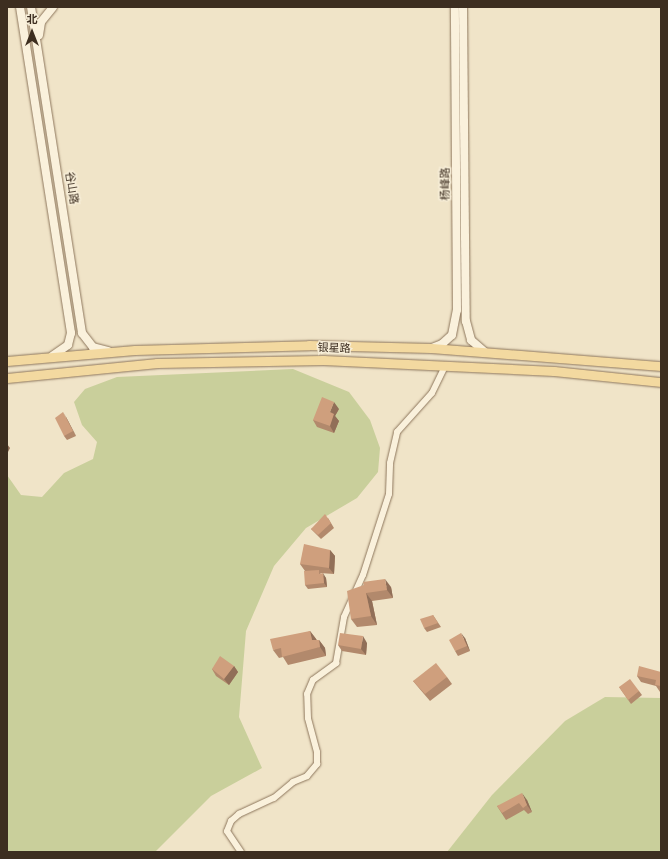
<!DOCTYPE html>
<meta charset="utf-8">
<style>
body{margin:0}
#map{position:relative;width:668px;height:859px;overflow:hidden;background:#f0e4c8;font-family:Bitter,"Noto Sans SC",serif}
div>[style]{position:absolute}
.green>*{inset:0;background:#c9cf9b}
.roads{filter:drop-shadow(0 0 1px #8d765c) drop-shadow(0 0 1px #8d765c)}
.minor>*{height:6px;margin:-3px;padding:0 3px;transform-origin:3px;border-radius:3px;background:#faf1dc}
.secondary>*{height:8px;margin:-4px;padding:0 4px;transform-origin:4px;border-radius:4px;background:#faf1dc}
.primary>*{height:9px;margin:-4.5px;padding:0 4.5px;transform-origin:4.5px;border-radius:4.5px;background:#f3d9a0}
.wall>*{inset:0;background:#b2896c}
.shaded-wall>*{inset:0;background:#916f58}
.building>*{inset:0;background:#cf9f7d}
span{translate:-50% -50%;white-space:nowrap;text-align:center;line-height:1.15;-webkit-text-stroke:3px #f7eed8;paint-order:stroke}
.street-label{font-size:11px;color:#3d2e20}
.frame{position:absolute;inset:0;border:8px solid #3d2e20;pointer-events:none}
.north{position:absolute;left:12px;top:12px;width:40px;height:40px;-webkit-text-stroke:3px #f7eed8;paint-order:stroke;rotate:0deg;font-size:11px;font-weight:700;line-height:16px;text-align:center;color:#3d2e20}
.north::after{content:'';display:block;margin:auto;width:14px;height:18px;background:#3d2e20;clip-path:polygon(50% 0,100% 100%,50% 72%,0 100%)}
</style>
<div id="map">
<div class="green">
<i style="clip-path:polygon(293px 369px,349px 392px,370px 420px,380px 448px,378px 472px,357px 498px,306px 528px,274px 566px,246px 631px,239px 717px,262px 768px,211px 796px,155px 852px,7px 852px,7px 475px,21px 495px,42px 497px,64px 473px,93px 459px,97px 442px,82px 425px,74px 402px,85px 389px,117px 377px)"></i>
<i style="clip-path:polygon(605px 697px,661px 698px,661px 852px,447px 852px,492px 795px,565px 721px)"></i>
</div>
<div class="roads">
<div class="minor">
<i style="left:241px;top:852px;width:25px;rotate:-124deg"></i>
<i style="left:227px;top:831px;width:11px;rotate:-68deg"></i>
<i style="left:231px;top:821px;width:11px;rotate:-41deg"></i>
<i style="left:239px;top:814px;width:38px;rotate:-25deg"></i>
<i style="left:274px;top:798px;width:25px;rotate:-40deg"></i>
<i style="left:293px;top:782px;width:15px;rotate:-23deg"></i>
<i style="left:307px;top:776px;width:16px;rotate:-50deg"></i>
<i style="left:317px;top:764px;width:12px;rotate:-90deg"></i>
<i style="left:317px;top:752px;width:35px;rotate:-105deg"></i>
<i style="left:308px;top:718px;width:24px;rotate:-92deg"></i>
<i style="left:307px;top:694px;width:15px;rotate:-67deg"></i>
<i style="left:313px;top:680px;width:29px;rotate:-36deg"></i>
<i style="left:336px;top:663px;width:47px;rotate:-80.1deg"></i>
<i style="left:344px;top:617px;width:46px;rotate:-65.7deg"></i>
<i style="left:363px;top:575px;width:85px;rotate:-72.2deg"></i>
<i style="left:389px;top:494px;width:31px;rotate:-88deg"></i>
<i style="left:390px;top:463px;width:32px;rotate:-77deg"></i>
<i style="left:397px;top:432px;width:52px;rotate:-48.1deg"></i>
<i style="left:432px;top:393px;width:30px;rotate:-64deg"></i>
</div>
<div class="secondary">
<i style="left:20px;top:7px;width:330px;rotate:81.1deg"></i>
<i style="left:71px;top:333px;width:12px;rotate:104deg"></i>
<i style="left:68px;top:345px;width:19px;rotate:145deg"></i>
<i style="left:31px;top:7px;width:330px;rotate:81.1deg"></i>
<i style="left:82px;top:333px;width:18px;rotate:52deg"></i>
<i style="left:93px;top:347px;width:16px;rotate:15deg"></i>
<i style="left:463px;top:7px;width:314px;rotate:89.5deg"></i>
<i style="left:466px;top:321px;width:20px;rotate:75deg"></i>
<i style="left:471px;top:340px;width:18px;rotate:41deg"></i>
<i style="left:39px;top:35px;width:13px;rotate:-81deg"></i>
<i style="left:41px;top:22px;width:19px;rotate:-51deg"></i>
<i style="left:432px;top:348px;width:11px;rotate:-22deg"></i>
<i style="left:442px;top:344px;width:13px;rotate:-42deg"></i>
<i style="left:452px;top:335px;width:25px;rotate:-79deg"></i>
<i style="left:457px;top:310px;width:303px;rotate:-90.4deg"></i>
</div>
<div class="primary">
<i style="left:7px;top:361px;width:128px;rotate:-4.9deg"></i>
<i style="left:135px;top:350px;width:174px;rotate:-1.6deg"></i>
<i style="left:309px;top:345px;width:122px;rotate:1.4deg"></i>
<i style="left:431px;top:348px;width:231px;rotate:4.5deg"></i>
<i style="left:7px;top:378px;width:151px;rotate:-5.7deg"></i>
<i style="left:157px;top:363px;width:166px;rotate:-1deg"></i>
<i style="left:323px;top:360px;width:231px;rotate:2.7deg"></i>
<i style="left:554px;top:371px;width:108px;rotate:5.9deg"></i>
</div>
</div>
<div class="wall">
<i style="clip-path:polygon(339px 409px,335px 416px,339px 421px,334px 433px,317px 427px,313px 420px)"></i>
<i style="clip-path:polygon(66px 417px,76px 436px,67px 440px,64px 436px)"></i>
<i style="clip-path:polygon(328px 518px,334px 528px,321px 539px,311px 529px)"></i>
<i style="clip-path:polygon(330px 550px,335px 556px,334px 574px,320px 573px,326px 578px,327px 587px,308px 589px,305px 585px,305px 571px,300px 564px)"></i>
<i style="clip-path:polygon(364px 585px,391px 587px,393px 598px,372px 601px,377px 625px,357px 627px,351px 619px)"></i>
<i style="clip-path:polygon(433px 615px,441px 627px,427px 632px,424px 628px)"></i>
<i style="clip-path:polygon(310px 631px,317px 640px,319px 640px,325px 648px,326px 656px,288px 665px,283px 657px,279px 658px,273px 650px)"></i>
<i style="clip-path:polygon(465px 638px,470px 651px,458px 656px,455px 651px)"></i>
<i style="clip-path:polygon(367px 643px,366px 655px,342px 651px,338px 645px)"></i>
<i style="clip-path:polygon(234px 666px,238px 672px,229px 685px,216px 676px,212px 669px)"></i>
<i style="clip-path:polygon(661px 672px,661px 692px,660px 692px,656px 686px,641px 682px,637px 676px)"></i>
<i style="clip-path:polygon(447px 677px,452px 684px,430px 701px,418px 687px,413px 681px)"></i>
<i style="clip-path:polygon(619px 687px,639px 691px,642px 695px,631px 704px)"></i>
<i style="clip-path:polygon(527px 800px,532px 812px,528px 814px,524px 810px,506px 820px,497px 806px)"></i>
</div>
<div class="shaded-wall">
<i style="clip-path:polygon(334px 402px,339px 409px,335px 416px,339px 421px,334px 433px,330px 426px,330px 412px)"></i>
<i style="clip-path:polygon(63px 412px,66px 417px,76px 436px,73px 431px)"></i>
<i style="clip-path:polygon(7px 444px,10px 448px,7px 454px)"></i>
<i style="clip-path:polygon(330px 550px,335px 556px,334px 574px,329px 568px)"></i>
<i style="clip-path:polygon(323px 573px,326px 578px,327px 587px,324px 583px)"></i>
<i style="clip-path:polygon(385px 579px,391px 587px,393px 598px,387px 590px)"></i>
<i style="clip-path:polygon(366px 593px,372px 601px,377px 625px,371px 616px)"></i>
<i style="clip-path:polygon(310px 631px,316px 639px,318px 648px,312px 640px)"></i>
<i style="clip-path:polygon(461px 633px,465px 638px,470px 651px,467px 646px)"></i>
<i style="clip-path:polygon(363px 636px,367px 643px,366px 655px,361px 649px)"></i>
<i style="clip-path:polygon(319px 640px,325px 648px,326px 656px,320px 647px)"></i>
<i style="clip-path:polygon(234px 666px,238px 672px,229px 685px,224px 679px)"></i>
<i style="clip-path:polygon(522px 793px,527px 800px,532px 812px,527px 805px)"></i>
</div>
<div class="building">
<i style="clip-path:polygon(322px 397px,334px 402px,330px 412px,334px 414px,330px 426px,313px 420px)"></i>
<i style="clip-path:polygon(63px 412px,73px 431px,64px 436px,55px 418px)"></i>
<i style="clip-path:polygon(325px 514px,331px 523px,318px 535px,311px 529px)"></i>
<i style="clip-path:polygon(304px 544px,330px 550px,329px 568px,300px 564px)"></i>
<i style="clip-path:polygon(319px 570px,319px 574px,323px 573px,324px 583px,305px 585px,304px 571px)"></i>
<i style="clip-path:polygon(385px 579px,387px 590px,366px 593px,371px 616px,351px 619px,347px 591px,364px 585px,363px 582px)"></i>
<i style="clip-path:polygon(433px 615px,438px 623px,424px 628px,420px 619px)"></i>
<i style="clip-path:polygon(310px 631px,312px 640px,319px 640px,320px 647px,282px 657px,281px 648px,273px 650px,270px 639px)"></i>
<i style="clip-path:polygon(340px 633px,363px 636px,361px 649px,338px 645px)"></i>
<i style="clip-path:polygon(461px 633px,467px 646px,455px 651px,449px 640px)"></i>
<i style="clip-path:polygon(220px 656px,234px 666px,224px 679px,212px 669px)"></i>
<i style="clip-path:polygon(436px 663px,447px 677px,425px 694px,413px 681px)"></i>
<i style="clip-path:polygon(639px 666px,661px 672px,661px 686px,655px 685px,656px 680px,637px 676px)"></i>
<i style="clip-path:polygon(630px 679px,639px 691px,628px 700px,619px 687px)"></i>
<i style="clip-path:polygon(522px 793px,527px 805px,523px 808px,519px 803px,502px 813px,497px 806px)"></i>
</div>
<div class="street-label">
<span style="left:446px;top:184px;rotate:-90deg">杨峰路</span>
<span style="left:71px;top:188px;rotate:81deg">谷山路</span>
<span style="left:334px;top:349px;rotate:2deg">银星路</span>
</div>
<div class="frame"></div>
<div class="north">北</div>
</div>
